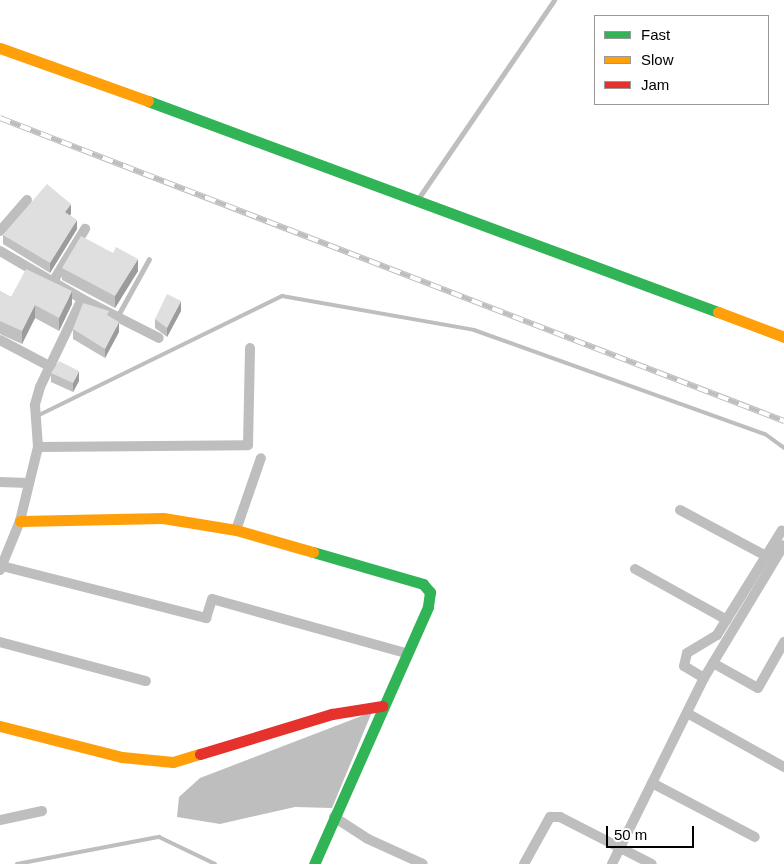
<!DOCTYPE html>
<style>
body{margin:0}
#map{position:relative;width:784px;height:864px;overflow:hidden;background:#fff;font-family:Arial,sans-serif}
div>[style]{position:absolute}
.water>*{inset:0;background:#bebebe}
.stream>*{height:4px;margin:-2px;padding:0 2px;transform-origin:2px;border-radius:2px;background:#bebebe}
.lane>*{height:5px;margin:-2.5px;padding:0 2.5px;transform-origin:2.5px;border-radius:2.5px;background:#bebebe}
.street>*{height:10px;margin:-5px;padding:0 5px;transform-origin:5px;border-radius:5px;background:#bebebe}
.fast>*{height:11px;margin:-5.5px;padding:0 5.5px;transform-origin:5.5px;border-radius:5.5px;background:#30b455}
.slow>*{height:11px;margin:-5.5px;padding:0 5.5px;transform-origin:5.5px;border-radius:5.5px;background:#ff9f0a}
.jam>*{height:11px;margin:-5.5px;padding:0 5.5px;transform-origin:5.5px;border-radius:5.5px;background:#e5322d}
.rail>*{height:5.5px;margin-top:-2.75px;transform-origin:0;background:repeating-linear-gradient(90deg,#fff 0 11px,#bebebe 0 22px);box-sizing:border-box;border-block:1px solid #bebebe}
.wall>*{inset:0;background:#c0c0c0}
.shaded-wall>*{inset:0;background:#9c9c9c}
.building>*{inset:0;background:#dfdfdf}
span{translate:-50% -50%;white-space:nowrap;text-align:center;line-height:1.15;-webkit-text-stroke:4px #fff;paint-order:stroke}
.legend{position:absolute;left:594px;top:15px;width:175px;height:90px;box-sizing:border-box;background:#fff;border:1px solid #999;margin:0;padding:6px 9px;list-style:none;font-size:15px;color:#000}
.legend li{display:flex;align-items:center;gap:10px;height:25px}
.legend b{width:25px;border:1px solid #999}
.scale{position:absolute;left:606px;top:826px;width:88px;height:22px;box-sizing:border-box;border:2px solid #000;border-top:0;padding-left:6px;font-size:15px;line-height:18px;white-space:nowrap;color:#000;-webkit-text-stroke:4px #fff;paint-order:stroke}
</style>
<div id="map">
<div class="water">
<i style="clip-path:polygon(372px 712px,332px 808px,295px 807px,220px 824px,177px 817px,179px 797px,200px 778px)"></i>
</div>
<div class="stream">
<i style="left:37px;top:416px;width:273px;rotate:-26.1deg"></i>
<i style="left:282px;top:296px;width:195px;rotate:10deg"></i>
<i style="left:474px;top:330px;width:309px;rotate:19.7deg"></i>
<i style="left:765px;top:434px;width:24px;rotate:36deg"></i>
<i style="left:17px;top:864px;width:145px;rotate:-10.8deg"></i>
<i style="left:159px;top:837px;width:62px;rotate:25.7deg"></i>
</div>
<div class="lane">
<i style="left:420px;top:196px;width:237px;rotate:-55.6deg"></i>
<i style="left:117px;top:317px;width:66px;rotate:-61.1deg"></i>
</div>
<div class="street">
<i style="left:0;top:231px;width:41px;rotate:-48.9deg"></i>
<i style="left:0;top:251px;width:95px;rotate:30.3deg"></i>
<i style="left:82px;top:299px;width:98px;rotate:115.5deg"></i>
<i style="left:40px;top:387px;width:19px;rotate:106deg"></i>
<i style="left:35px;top:405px;width:42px;rotate:85.9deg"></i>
<i style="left:38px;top:447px;width:76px;rotate:103.7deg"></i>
<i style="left:20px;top:521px;width:53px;rotate:112.2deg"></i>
<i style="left:54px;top:280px;width:60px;rotate:-58.7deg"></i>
<i style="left:82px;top:299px;width:86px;rotate:26.9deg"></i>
<i style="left:0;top:340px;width:60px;rotate:27.8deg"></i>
<i style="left:38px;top:447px;width:210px;rotate:-0.5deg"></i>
<i style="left:248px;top:445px;width:97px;rotate:-88.8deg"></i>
<i style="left:0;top:482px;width:29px;rotate:2deg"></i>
<i style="left:680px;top:510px;width:98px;rotate:28.1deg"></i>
<i style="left:236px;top:530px;width:76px;rotate:-70.9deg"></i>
<i style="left:2px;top:566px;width:211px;rotate:14.3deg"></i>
<i style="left:206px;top:618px;width:20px;rotate:-72deg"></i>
<i style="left:212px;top:599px;width:200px;rotate:15.6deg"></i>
<i style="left:635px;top:569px;width:105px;rotate:29deg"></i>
<i style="left:0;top:642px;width:151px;rotate:15deg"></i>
<i style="left:713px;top:663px;width:51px;rotate:29.1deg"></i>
<i style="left:758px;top:688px;width:53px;rotate:-60.5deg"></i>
<i style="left:704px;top:678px;width:23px;rotate:-149deg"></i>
<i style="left:684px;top:666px;width:13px;rotate:-77deg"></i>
<i style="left:687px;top:653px;width:35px;rotate:-31deg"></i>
<i style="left:717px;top:635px;width:123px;rotate:-58.2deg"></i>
<i style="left:687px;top:713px;width:111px;rotate:29.1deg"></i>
<i style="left:652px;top:783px;width:116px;rotate:27.7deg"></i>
<i style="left:334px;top:817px;width:40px;rotate:32.9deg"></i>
<i style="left:368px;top:839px;width:60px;rotate:24.4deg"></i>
<i style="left:0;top:820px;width:43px;rotate:-12.1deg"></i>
<i style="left:524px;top:864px;width:54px;rotate:-61deg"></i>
<i style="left:550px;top:817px;width:10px"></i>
<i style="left:560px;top:817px;width:103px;rotate:27.1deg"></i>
<i style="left:612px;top:864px;width:208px;rotate:-63.7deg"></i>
<i style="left:704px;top:678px;width:155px;rotate:-59deg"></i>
</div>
<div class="fast">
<i style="left:148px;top:101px;width:608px;rotate:20.31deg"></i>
<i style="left:313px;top:552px;width:115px;rotate:16.2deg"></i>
<i style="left:423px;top:584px;width:11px;rotate:49deg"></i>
<i style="left:430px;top:592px;width:15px;rotate:98deg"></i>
<i style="left:428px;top:607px;width:281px;rotate:113.9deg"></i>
</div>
<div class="slow">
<i style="left:0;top:48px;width:157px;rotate:19.7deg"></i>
<i style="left:718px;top:312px;width:71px;rotate:20.7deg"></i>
<i style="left:20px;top:521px;width:143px;rotate:-1.2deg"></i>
<i style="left:163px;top:518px;width:74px;rotate:9.3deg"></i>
<i style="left:236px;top:530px;width:80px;rotate:15.9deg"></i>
<i style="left:0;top:726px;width:126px;rotate:14.3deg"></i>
<i style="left:122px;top:757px;width:51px;rotate:5.6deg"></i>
<i style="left:173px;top:762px;width:28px;rotate:-17deg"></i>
</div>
<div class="jam">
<i style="left:200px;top:754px;width:138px;rotate:-16.9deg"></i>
<i style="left:332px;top:714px;width:51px;rotate:-9.1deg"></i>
</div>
<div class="rail">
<i style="left:0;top:118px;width:841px;rotate:21.13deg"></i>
</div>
<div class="wall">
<i style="clip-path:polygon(71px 214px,70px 215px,77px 229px,50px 273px,3px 244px,3px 235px)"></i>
<i style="clip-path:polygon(62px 268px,138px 271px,115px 308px,62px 280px)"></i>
<i style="clip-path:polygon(0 291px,11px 297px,72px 304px,59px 331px,35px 318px,22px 344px,0 334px)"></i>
<i style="clip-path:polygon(181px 311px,167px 337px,155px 328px,155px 319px)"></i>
<i style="clip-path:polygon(109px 317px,119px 332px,105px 358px,73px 339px,73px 329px)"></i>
<i style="clip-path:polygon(51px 373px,79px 381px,73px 392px,51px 382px)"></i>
</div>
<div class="shaded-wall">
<i style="clip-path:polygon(71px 204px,71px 214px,65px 221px,65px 212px)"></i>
<i style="clip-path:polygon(77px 220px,77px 229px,50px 273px,50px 263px)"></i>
<i style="clip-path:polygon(138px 259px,138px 271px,115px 308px,115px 296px)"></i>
<i style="clip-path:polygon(72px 291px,72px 304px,59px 331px,59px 318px)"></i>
<i style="clip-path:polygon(181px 301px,181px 311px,167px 337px,167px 328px)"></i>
<i style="clip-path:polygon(35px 305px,35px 318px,22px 344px,22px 331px)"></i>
<i style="clip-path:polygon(119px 322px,119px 332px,105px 358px,105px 349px)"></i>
<i style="clip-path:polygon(79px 371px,79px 381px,73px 392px,73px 383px)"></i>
</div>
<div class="building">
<i style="clip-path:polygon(47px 184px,71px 204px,65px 212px,77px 220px,50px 263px,3px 235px)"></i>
<i style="clip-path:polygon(81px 236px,113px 253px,116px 247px,138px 259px,115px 296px,62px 268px)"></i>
<i style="clip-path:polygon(26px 269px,72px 291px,59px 318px,35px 305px,22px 331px,0 321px,0 291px,11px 297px)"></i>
<i style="clip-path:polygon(167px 294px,181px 301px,167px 328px,155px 319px)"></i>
<i style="clip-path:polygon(83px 303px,109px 311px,107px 315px,119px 322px,105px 349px,73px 329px)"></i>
<i style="clip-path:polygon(59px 361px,79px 371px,73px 383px,51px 373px)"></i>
</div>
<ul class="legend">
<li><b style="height:6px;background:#30b455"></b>Fast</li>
<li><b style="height:6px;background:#ff9f0a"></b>Slow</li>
<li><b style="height:6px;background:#e5322d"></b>Jam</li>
</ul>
<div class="scale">50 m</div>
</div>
